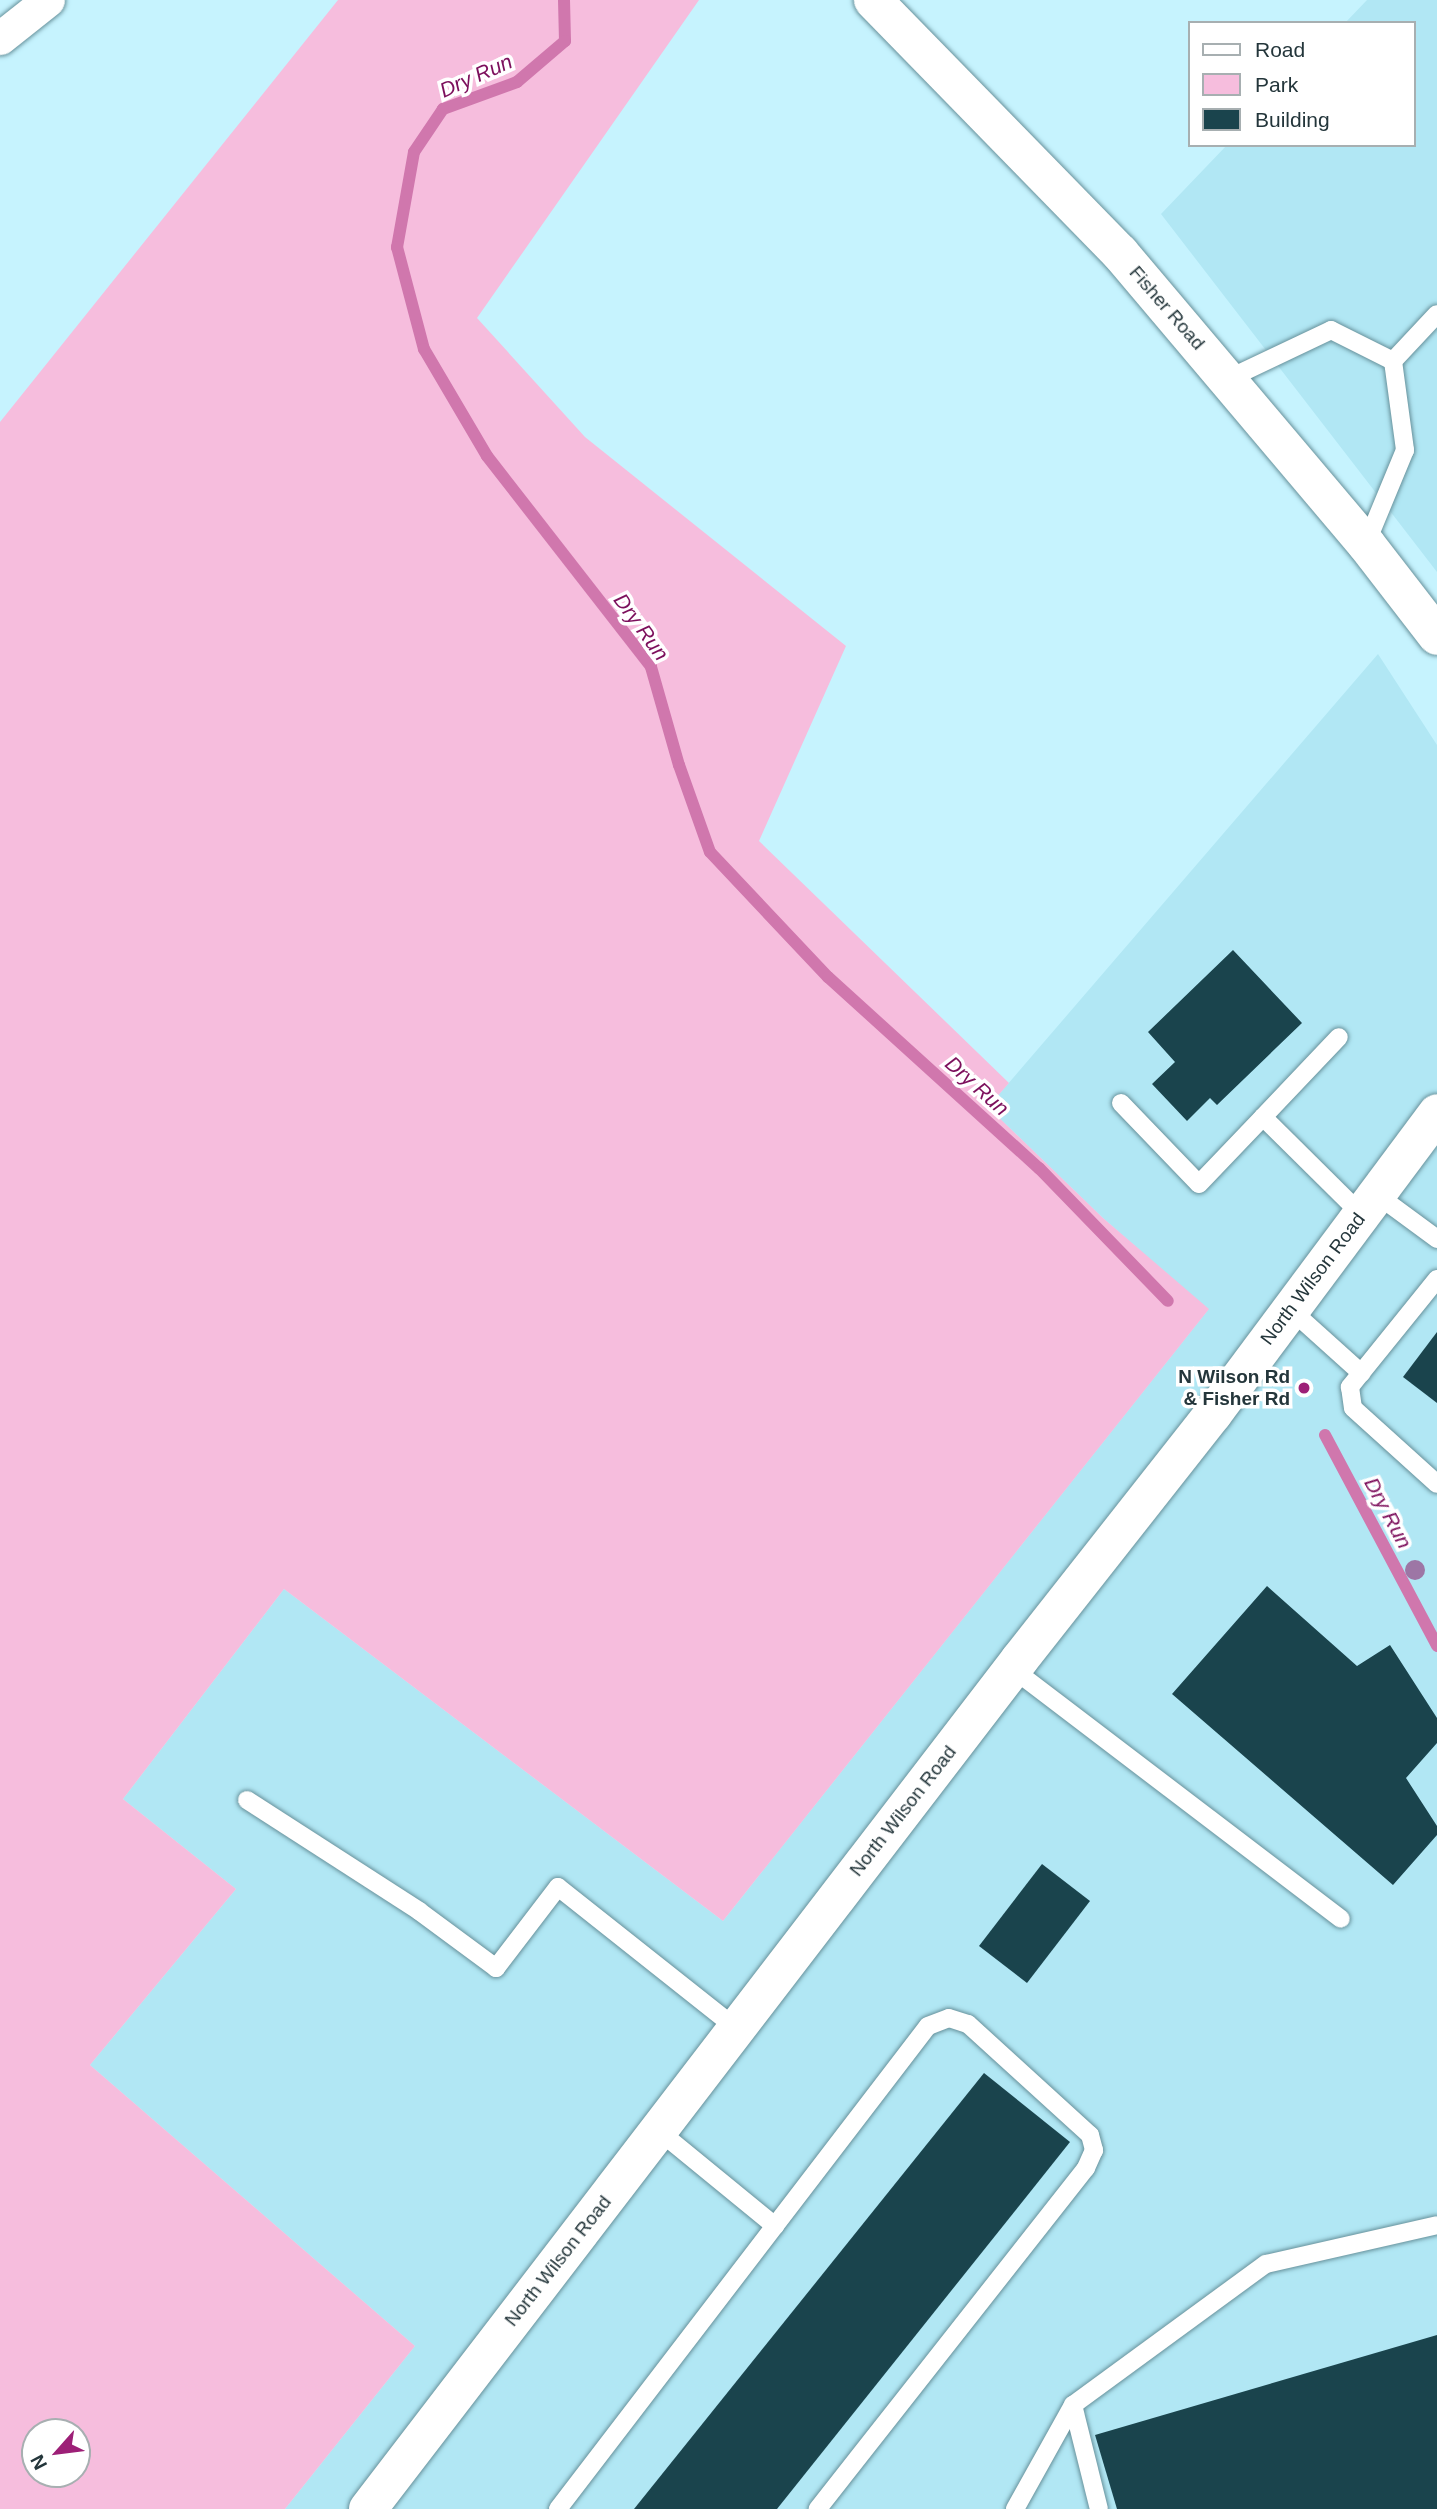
<!DOCTYPE html>
<style>
body{margin:0}
#map{position:relative;width:1437px;height:2509px;overflow:hidden;background:#c6f3fe;font-family:Helvetica,sans-serif}
div>[style]{position:absolute}
.built>*{inset:0;background:#b1e7f4}
.green>*{inset:0;background:#f6bddd}
.stream>*{height:12px;margin:-6px;padding:0 6px;transform-origin:6px;border-radius:6px;background:#d077ad}
.building>*{inset:0;background:#1a444d}
.roads{filter:drop-shadow(0 0 2px #67919b) drop-shadow(0 0 2px #67919b)}
.lane>*{height:18px;margin:-9px;padding:0 9px;transform-origin:9px;border-radius:9px;background:#fff}
.street>*{height:33px;margin:-16.5px;padding:0 16.5px;transform-origin:16.5px;border-radius:16.5px;background:#fff}
.secondary>*{height:38px;margin:-19px;padding:0 19px;transform-origin:19px;border-radius:19px;background:#fff}
.trees>*{width:20px;height:20px;margin:-10px;border-radius:50%;background:#9d76a5}
.dots>*{width:19px;height:19px;translate:-50% -50%;box-sizing:border-box;border:4px solid #fff;border-radius:50%}
span{translate:-50% -50%;white-space:nowrap;text-align:center;line-height:1.15;-webkit-text-stroke:7px #fff;paint-order:stroke}
.street-label{font-size:19px;color:#24363b}
.poi-label{font-size:19px;color:#24363b;font-weight:700}
.right{translate:-100% -50%;text-align:right}
.water-label{font-size:21px;color:#7c0f5c;font-style:italic}
.legend{position:absolute;left:1188px;top:21px;width:228px;height:126px;box-sizing:border-box;background:#fff;border:2px solid #a7afb1;margin:0;padding:9px 12px;list-style:none;font-size:21px;color:#24363b}
.legend li{display:flex;align-items:center;gap:14px;height:35px}
.legend b{width:35px;border:2px solid #a7afb1}
.north{position:absolute;left:21px;top:2418px;width:70px;height:70px;box-sizing:border-box;background:#fff;border:2px solid #a7afb1;border-radius:50%;rotate:242deg;font-size:19px;font-weight:700;line-height:28px;text-align:center;color:#24363b}
.north::after{content:'';display:block;margin:auto;width:24px;height:32px;background:#9d2077;clip-path:polygon(50% 0,100% 100%,50% 72%,0 100%)}
</style>
<div id="map">
<div class="built">
<i style="clip-path:polygon(1367px 0,1437px 0,1437px 572px,1161px 214px,1227px 145px,1414px 145px,1414px 23px,1345px 23px)"></i>
<i style="clip-path:polygon(1378px 654px,1437px 745px,1437px 2509px,285px 2509px,415px 2346px,90px 2065px,236px 1889px,123px 1799px,284px 1589px,723px 1921px,1208px 1310px,1103px 1218px,988px 1107px)"></i>
</div>
<div class="green">
<i style="clip-path:polygon(evenodd,338px 0,699px 0,477px 318px,585px 437px,846px 646px,759px 841px,1009px 1083px,988px 1107px,1103px 1218px,1209px 1309px,723px 1921px,284px 1589px,123px 1799px,236px 1889px,90px 2065px,415px 2346px,285px 2509px,0 2509px,0 422px,338px 0,77px 2432px,77px 2474px,35px 2474px,35px 2432px,77px 2432px)"></i>
</div>
<div class="stream">
<i style="left:564px;top:0;width:41px;rotate:88.6deg"></i>
<i style="left:565px;top:41px;width:63px;rotate:139.5deg"></i>
<i style="left:517px;top:82px;width:79px;rotate:160deg"></i>
<i style="left:443px;top:109px;width:52px;rotate:124deg"></i>
<i style="left:414px;top:152px;width:97px;rotate:100.1deg"></i>
<i style="left:397px;top:247px;width:106px;rotate:75.2deg"></i>
<i style="left:424px;top:349px;width:124px;rotate:59.5deg"></i>
<i style="left:487px;top:456px;width:267px;rotate:52.1deg"></i>
<i style="left:651px;top:667px;width:102px;rotate:74.1deg"></i>
<i style="left:679px;top:765px;width:92px;rotate:70.4deg"></i>
<i style="left:710px;top:852px;width:172px;rotate:46.7deg"></i>
<i style="left:828px;top:977px;width:285px;rotate:42.2deg"></i>
<i style="left:1039px;top:1168px;width:185px;rotate:45.9deg"></i>
<i style="left:1325px;top:1435px;width:239px;rotate:62deg"></i>
</div>
<div class="building">
<i style="clip-path:polygon(1233px 950px,1302px 1023px,1217px 1105px,1210px 1098px,1187px 1121px,1152px 1084px,1175px 1062px,1148px 1032px)"></i>
<i style="clip-path:polygon(1437px 1332px,1437px 1403px,1403px 1377px)"></i>
<i style="clip-path:polygon(1267px 1586px,1357px 1666px,1390px 1645px,1437px 1718px,1437px 1743px,1406px 1778px,1437px 1826px,1437px 1835px,1393px 1885px,1172px 1694px)"></i>
<i style="clip-path:polygon(1042px 1864px,1090px 1901px,1027px 1983px,979px 1946px)"></i>
<i style="clip-path:polygon(984px 2073px,1070px 2142px,777px 2509px,634px 2509px)"></i>
<i style="clip-path:polygon(1437px 2335px,1437px 2509px,1117px 2509px,1095px 2435px)"></i>
</div>
<div class="roads">
<div class="lane">
<i style="left:1393px;top:361px;width:64px;rotate:-46.9deg"></i>
<i style="left:1228px;top:379px;width:114px;rotate:-25.4deg"></i>
<i style="left:1331px;top:330px;width:69px;rotate:26.6deg"></i>
<i style="left:1393px;top:361px;width:90px;rotate:82.3deg"></i>
<i style="left:1405px;top:450px;width:102px;rotate:112.5deg"></i>
<i style="left:1121px;top:1103px;width:112px;rotate:46.1deg"></i>
<i style="left:1199px;top:1184px;width:93px;rotate:-46.3deg"></i>
<i style="left:1263px;top:1117px;width:138px;rotate:44.7deg"></i>
<i style="left:1263px;top:1117px;width:110px;rotate:-46.5deg"></i>
<i style="left:1376px;top:1194px;width:76px;rotate:36.4deg"></i>
<i style="left:1437px;top:1279px;width:139px;rotate:128.9deg"></i>
<i style="left:1350px;top:1387px;width:21px;rotate:82deg"></i>
<i style="left:1353px;top:1408px;width:113px;rotate:42.1deg"></i>
<i style="left:1290px;top:1309px;width:96px;rotate:42deg"></i>
<i style="left:1013px;top:1669px;width:412px;rotate:37.3deg"></i>
<i style="left:247px;top:1800px;width:205px;rotate:32.8deg"></i>
<i style="left:419px;top:1911px;width:96px;rotate:36.5deg"></i>
<i style="left:496px;top:1968px;width:102px;rotate:-52.6deg"></i>
<i style="left:558px;top:1887px;width:228px;rotate:38.4deg"></i>
<i style="left:659px;top:2131px;width:150px;rotate:39.3deg"></i>
<i style="left:1073px;top:2405px;width:107px;rotate:76deg"></i>
<i style="left:558px;top:2509px;width:608px;rotate:-52.55deg"></i>
<i style="left:928px;top:2026px;width:22px;rotate:-21deg"></i>
<i style="left:949px;top:2018px;width:20px;rotate:18deg"></i>
<i style="left:968px;top:2024px;width:165px;rotate:42.3deg"></i>
<i style="left:1090px;top:2135px;width:16px;rotate:75deg"></i>
<i style="left:1094px;top:2150px;width:20px;rotate:114deg"></i>
<i style="left:1086px;top:2168px;width:434px;rotate:128.2deg"></i>
<i style="left:1015px;top:2509px;width:119px;rotate:-60.9deg"></i>
<i style="left:1073px;top:2405px;width:239px;rotate:-36.2deg"></i>
<i style="left:1266px;top:2264px;width:175px;rotate:-12.8deg"></i>
</div>
<div class="street">
<i style="left:0;top:38px;width:61px;rotate:-38.4deg"></i>
</div>
<div class="secondary">
<i style="left:873px;top:0;width:354px;rotate:45.7deg"></i>
<i style="left:1120px;top:253px;width:381px;rotate:49.8deg"></i>
<i style="left:1366px;top:544px;width:116px;rotate:52.3deg"></i>
<i style="left:368px;top:2509px;width:1071px;rotate:-52.51deg"></i>
<i style="left:1020px;top:1659px;width:312px;rotate:-51.8deg"></i>
<i style="left:1213px;top:1414px;width:375px;rotate:-53.3deg"></i>
</div>
</div>
<div class="trees">
<i style="left:1415px;top:1570px"></i>
</div>
<div class="dots">
<i style="left:1304px;top:1388px;background:#9d2077"></i>
</div>
<div class="street-label">
<span style="left:1167px;top:308px;rotate:49deg">Fisher Road</span>
<span style="left:1313px;top:1279px;rotate:-53deg">North Wilson Road</span>
<span style="left:903px;top:1811px;rotate:-52deg">North Wilson Road</span>
<span style="left:558px;top:2261px;rotate:-52deg">North Wilson Road</span>
</div>
<div class="poi-label">
<span class="right" style="left:1290px;top:1388px">N Wilson Rd<br>&amp; Fisher Rd</span>
</div>
<div class="water-label">
<span style="left:476px;top:76px;rotate:-24deg">Dry Run</span>
<span style="left:641px;top:627px;rotate:54deg">Dry Run</span>
<span style="left:977px;top:1086px;rotate:42deg">Dry Run</span>
<span style="left:1388px;top:1513px;rotate:62deg">Dry Run</span>
</div>
<ul class="legend">
<li><b style="height:9px;background:#fff"></b>Road</li>
<li><b style="height:19px;background:#f6bddd"></b>Park</li>
<li><b style="height:19px;background:#1a444d"></b>Building</li>
</ul>
<div class="north">N</div>
</div>
